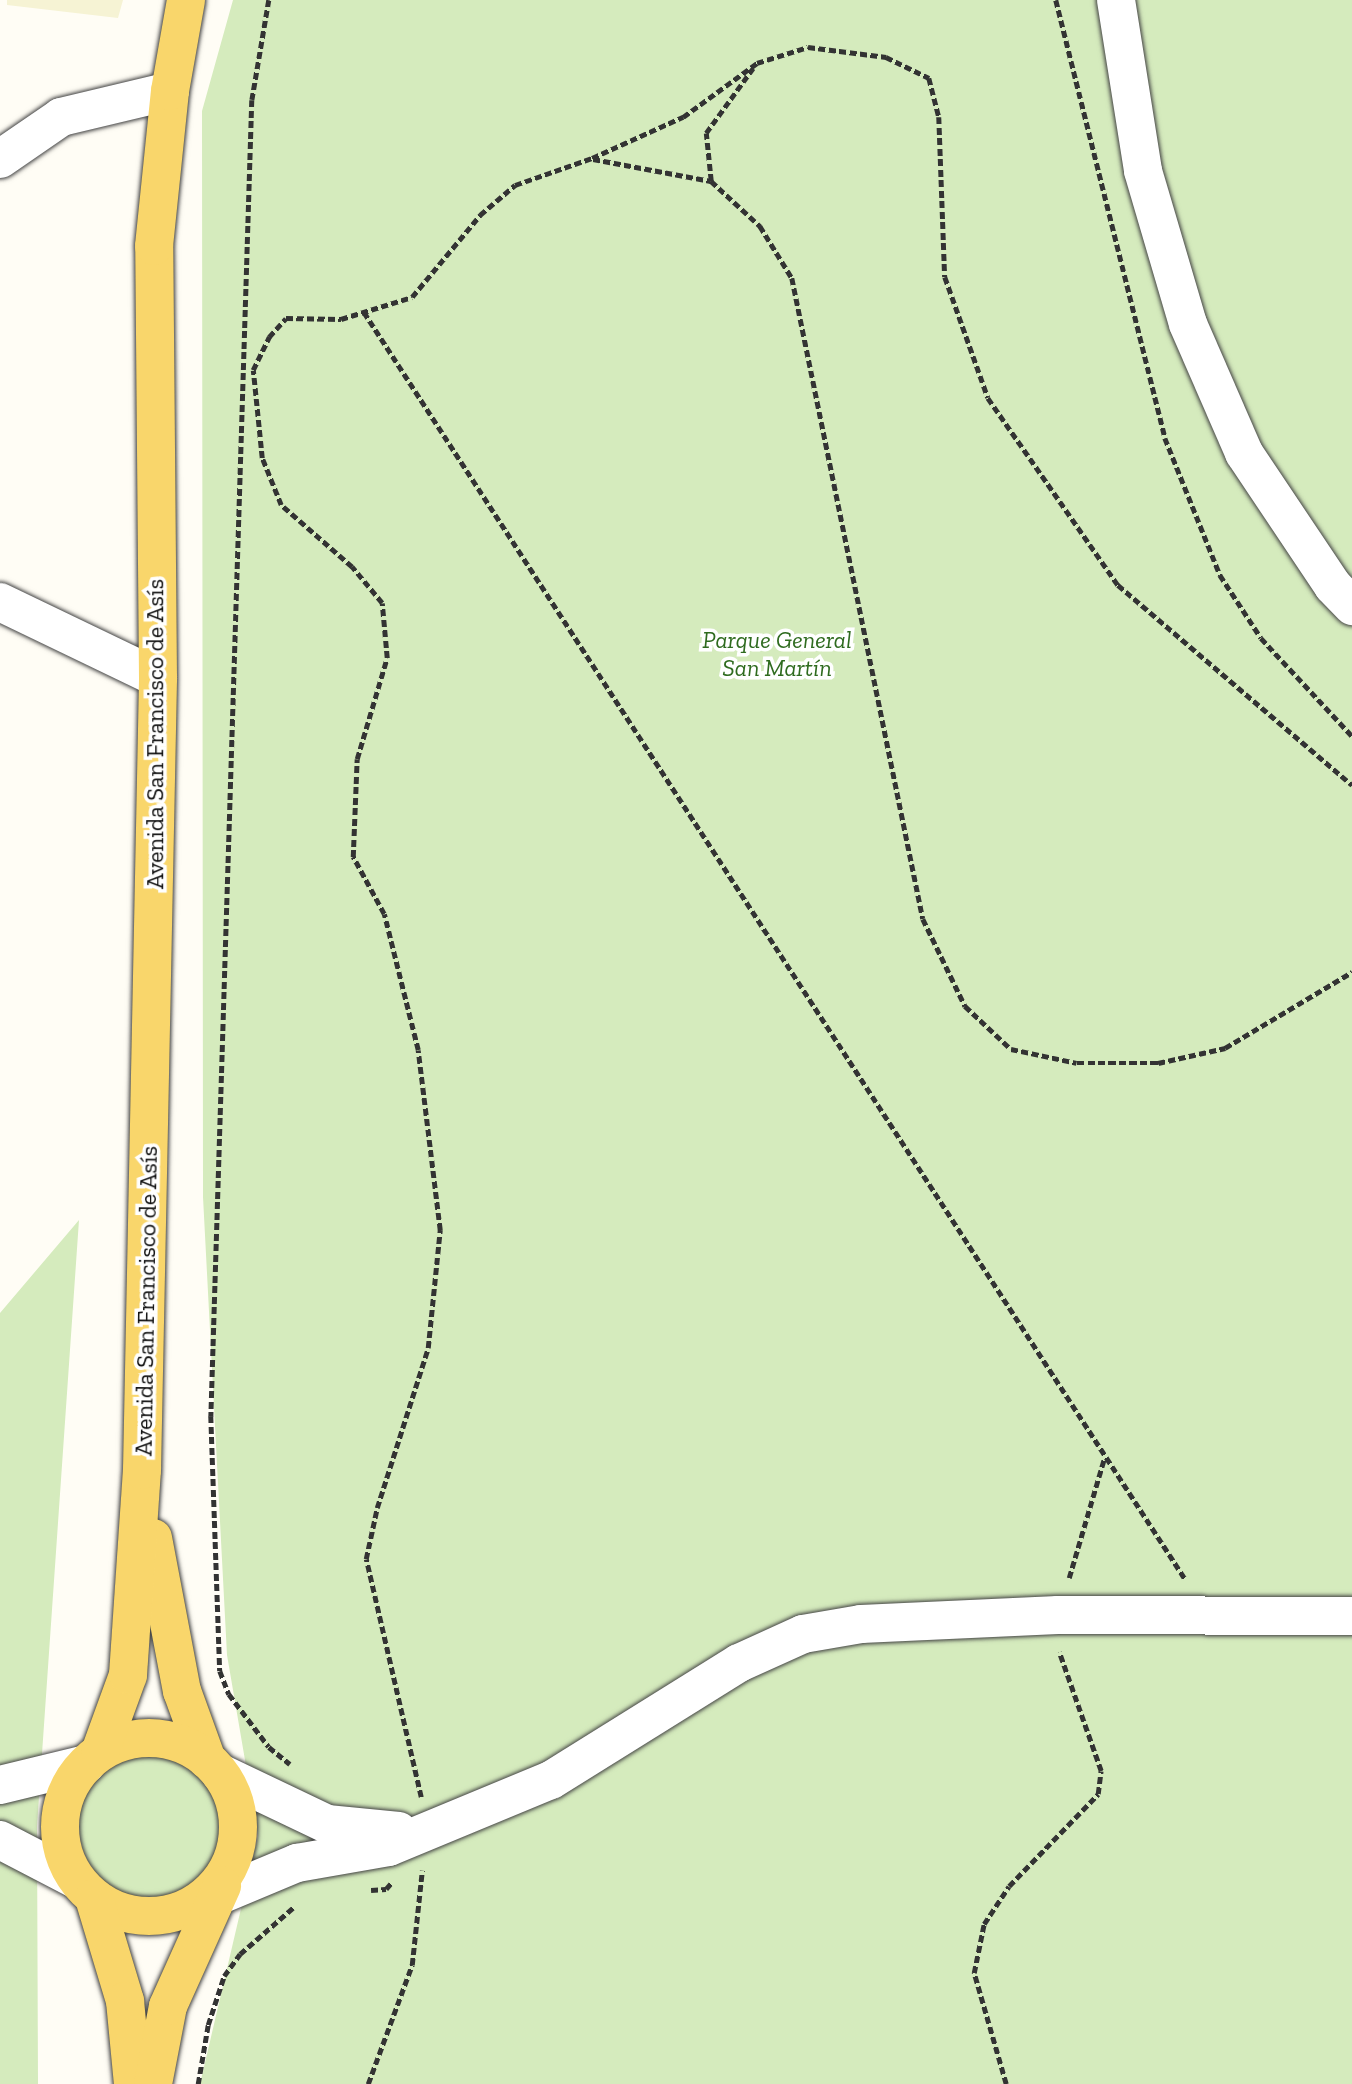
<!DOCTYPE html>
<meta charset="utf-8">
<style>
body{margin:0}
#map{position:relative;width:1352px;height:2084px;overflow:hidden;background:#fffdf5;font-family:"Zilla Slab",serif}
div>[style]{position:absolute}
.farmland>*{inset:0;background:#f6f3d4}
.green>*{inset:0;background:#d5ebbd}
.round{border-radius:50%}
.path>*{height:4.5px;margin-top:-2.25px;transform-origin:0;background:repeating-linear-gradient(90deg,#333 0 7px,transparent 0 10.5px)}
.roads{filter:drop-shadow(0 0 2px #444) drop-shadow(0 0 2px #444)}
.minor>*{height:38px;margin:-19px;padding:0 19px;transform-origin:19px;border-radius:19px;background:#fff}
.major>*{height:38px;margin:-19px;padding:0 19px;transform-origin:19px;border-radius:19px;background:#f9d66b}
.major>.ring{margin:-19px;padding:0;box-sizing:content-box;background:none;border:38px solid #f9d66b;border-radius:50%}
span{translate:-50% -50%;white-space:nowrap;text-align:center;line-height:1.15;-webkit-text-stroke:7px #fff;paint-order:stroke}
.park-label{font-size:24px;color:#2f6b1f;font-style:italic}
.street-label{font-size:24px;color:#111}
</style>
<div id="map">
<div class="farmland">
<i style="clip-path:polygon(7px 0,123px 0,118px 18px,7px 5px)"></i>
</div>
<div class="green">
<i style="clip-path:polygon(233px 0,1352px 0,1352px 2084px,200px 2084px,258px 1836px,227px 1655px,203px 1197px,202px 111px)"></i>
<i style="clip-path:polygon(79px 1220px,37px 1826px,38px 2084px,0 2084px,0 1313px)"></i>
<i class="round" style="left:79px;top:1753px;width:146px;height:146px"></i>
</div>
<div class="path">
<i style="left:269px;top:0;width:101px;rotate:99.6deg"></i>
<i style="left:252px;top:100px;width:1317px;rotate:91.78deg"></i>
<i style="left:211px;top:1416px;width:255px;rotate:88deg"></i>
<i style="left:220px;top:1671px;width:25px;rotate:69deg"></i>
<i style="left:229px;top:1694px;width:66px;rotate:53deg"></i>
<i style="left:269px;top:1747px;width:27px;rotate:39deg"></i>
<i style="left:1056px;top:0;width:451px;rotate:76deg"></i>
<i style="left:1165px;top:438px;width:148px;rotate:68.1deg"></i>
<i style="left:1220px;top:575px;width:75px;rotate:56.9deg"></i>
<i style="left:1261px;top:638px;width:134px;rotate:47.1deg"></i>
<i style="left:593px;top:159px;width:120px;rotate:10.6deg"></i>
<i style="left:711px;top:181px;width:67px;rotate:42.6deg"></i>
<i style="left:760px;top:226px;width:61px;rotate:58.4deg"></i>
<i style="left:792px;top:278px;width:654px;rotate:78.45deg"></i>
<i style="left:923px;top:919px;width:97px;rotate:64.2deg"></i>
<i style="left:965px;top:1006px;width:63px;rotate:43.1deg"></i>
<i style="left:1011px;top:1049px;width:67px;rotate:12deg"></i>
<i style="left:1077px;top:1063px;width:81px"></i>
<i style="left:1158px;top:1063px;width:69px;rotate:-12.6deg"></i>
<i style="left:1225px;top:1048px;width:148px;rotate:-30.9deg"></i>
<i style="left:711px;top:181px;width:48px;rotate:-95.9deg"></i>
<i style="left:706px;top:133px;width:80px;rotate:-54.1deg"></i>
<i style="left:364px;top:312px;width:1511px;rotate:57.05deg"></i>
<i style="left:1069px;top:1578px;width:124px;rotate:-73.6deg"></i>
<i style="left:421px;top:1797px;width:244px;rotate:-103deg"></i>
<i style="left:366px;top:1559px;width:52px;rotate:-77.8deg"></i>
<i style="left:377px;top:1508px;width:168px;rotate:-72.3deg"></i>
<i style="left:428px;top:1348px;width:119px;rotate:-84.2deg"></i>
<i style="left:440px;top:1230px;width:181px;rotate:-97deg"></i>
<i style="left:418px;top:1050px;width:140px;rotate:-104deg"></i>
<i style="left:384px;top:914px;width:65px;rotate:-118.5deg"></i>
<i style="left:353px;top:857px;width:98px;rotate:-87.7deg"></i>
<i style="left:357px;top:759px;width:105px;rotate:-73.5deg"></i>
<i style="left:387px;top:658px;width:55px;rotate:-95.2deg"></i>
<i style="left:382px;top:603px;width:47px;rotate:-129.8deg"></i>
<i style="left:352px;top:567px;width:94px;rotate:-138.9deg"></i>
<i style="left:281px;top:505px;width:51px;rotate:-112deg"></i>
<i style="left:262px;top:458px;width:88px;rotate:-95.8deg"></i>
<i style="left:253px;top:370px;width:37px;rotate:-64deg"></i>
<i style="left:269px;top:337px;width:25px;rotate:-48deg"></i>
<i style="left:286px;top:318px;width:55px;rotate:1deg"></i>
<i style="left:341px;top:319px;width:74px;rotate:-17.2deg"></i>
<i style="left:412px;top:297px;width:107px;rotate:-50.3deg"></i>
<i style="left:480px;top:215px;width:46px;rotate:-40.6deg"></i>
<i style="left:515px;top:185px;width:82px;rotate:-19.3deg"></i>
<i style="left:592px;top:158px;width:100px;rotate:-24.3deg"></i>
<i style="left:683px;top:117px;width:92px;rotate:-36.1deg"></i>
<i style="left:757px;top:63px;width:53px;rotate:-17.4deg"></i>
<i style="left:808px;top:47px;width:79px;rotate:7.3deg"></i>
<i style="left:886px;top:57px;width:48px;rotate:26deg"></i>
<i style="left:929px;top:78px;width:40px;rotate:75.6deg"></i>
<i style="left:939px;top:117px;width:160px;rotate:87.9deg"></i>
<i style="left:945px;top:277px;width:128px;rotate:70.4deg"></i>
<i style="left:988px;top:398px;width:228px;rotate:55.2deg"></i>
<i style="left:1118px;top:585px;width:308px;rotate:40.5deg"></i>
<i style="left:371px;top:1890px;width:15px;rotate:-4deg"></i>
<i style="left:386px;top:1889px;width:8px;rotate:-50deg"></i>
<i style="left:198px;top:2084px;width:60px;rotate:-80.4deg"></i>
<i style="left:208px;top:2025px;width:52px;rotate:-71.9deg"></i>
<i style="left:224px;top:1976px;width:27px;rotate:-54deg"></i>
<i style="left:240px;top:1954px;width:73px;rotate:-41.1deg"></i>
<i style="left:368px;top:2084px;width:127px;rotate:-69.7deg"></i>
<i style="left:412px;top:1965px;width:95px;rotate:-83.9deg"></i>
<i style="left:1006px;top:2084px;width:116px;rotate:-106.1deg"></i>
<i style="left:974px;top:1973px;width:50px;rotate:-78.5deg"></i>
<i style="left:984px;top:1924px;width:45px;rotate:-56.7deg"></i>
<i style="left:1009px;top:1886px;width:128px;rotate:-45.9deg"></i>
<i style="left:1098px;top:1794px;width:23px;rotate:-83deg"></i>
<i style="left:1101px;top:1771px;width:126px;rotate:-109.4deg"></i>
</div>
<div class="roads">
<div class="minor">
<i style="left:1116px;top:0;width:173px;rotate:81deg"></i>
<i style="left:1143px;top:171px;width:159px;rotate:73.6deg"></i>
<i style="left:1188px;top:324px;width:141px;rotate:66.5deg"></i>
<i style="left:1244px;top:453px;width:160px;rotate:56.2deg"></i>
<i style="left:1333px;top:586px;width:28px;rotate:46deg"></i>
<i style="left:0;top:159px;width:74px;rotate:-34.5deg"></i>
<i style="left:61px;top:117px;width:112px;rotate:-13.4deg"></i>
<i style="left:0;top:602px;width:175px;rotate:25.7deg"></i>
<i style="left:220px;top:1773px;width:119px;rotate:25.5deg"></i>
<i style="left:327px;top:1824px;width:72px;rotate:5.6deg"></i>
<i style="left:0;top:1785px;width:89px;rotate:-13.7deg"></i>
<i style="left:0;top:1840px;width:85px;rotate:27.5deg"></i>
<i style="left:194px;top:1906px;width:112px;rotate:-22.7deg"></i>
<i style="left:297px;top:1863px;width:93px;rotate:-9.9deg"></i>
<i style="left:389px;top:1847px;width:175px;rotate:-22.5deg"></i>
<i style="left:551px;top:1780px;width:221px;rotate:-31.9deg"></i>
<i style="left:739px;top:1663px;width:70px;rotate:-24.4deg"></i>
<i style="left:803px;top:1634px;width:59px;rotate:-9.8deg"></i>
<i style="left:861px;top:1624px;width:197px;rotate:-2.6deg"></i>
<i style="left:1058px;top:1615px;width:294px;rotate:0.2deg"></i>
</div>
<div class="major">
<i style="left:153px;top:1538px;width:156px;rotate:79.3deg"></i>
<i style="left:182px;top:1691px;width:73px;rotate:70.1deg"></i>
<i class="ring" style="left:60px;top:1738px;width:140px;height:140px"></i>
<i style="left:100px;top:1752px;width:82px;rotate:-70deg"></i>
<i style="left:128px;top:1675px;width:205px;rotate:-86.1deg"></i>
<i style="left:142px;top:1470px;width:792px;rotate:-88.84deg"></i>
<i style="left:158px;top:678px;width:432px;rotate:-90.5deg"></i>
<i style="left:154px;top:246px;width:156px;rotate:-84.1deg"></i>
<i style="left:170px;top:91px;width:92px;rotate:-80deg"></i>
<i style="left:94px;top:1898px;width:108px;rotate:73.2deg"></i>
<i style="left:125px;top:2001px;width:83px;rotate:84.5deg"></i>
<i style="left:153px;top:2084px;width:79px;rotate:-79.1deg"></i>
<i style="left:168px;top:2006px;width:132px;rotate:-65.8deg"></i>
</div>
</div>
<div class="park-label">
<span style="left:777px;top:654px">Parque General<br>San Martín</span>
</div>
<div class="street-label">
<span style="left:155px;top:734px;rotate:-90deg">Avenida San Francisco de Asís</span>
<span style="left:146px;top:1301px;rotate:-89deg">Avenida San Francisco de Asís</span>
</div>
</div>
